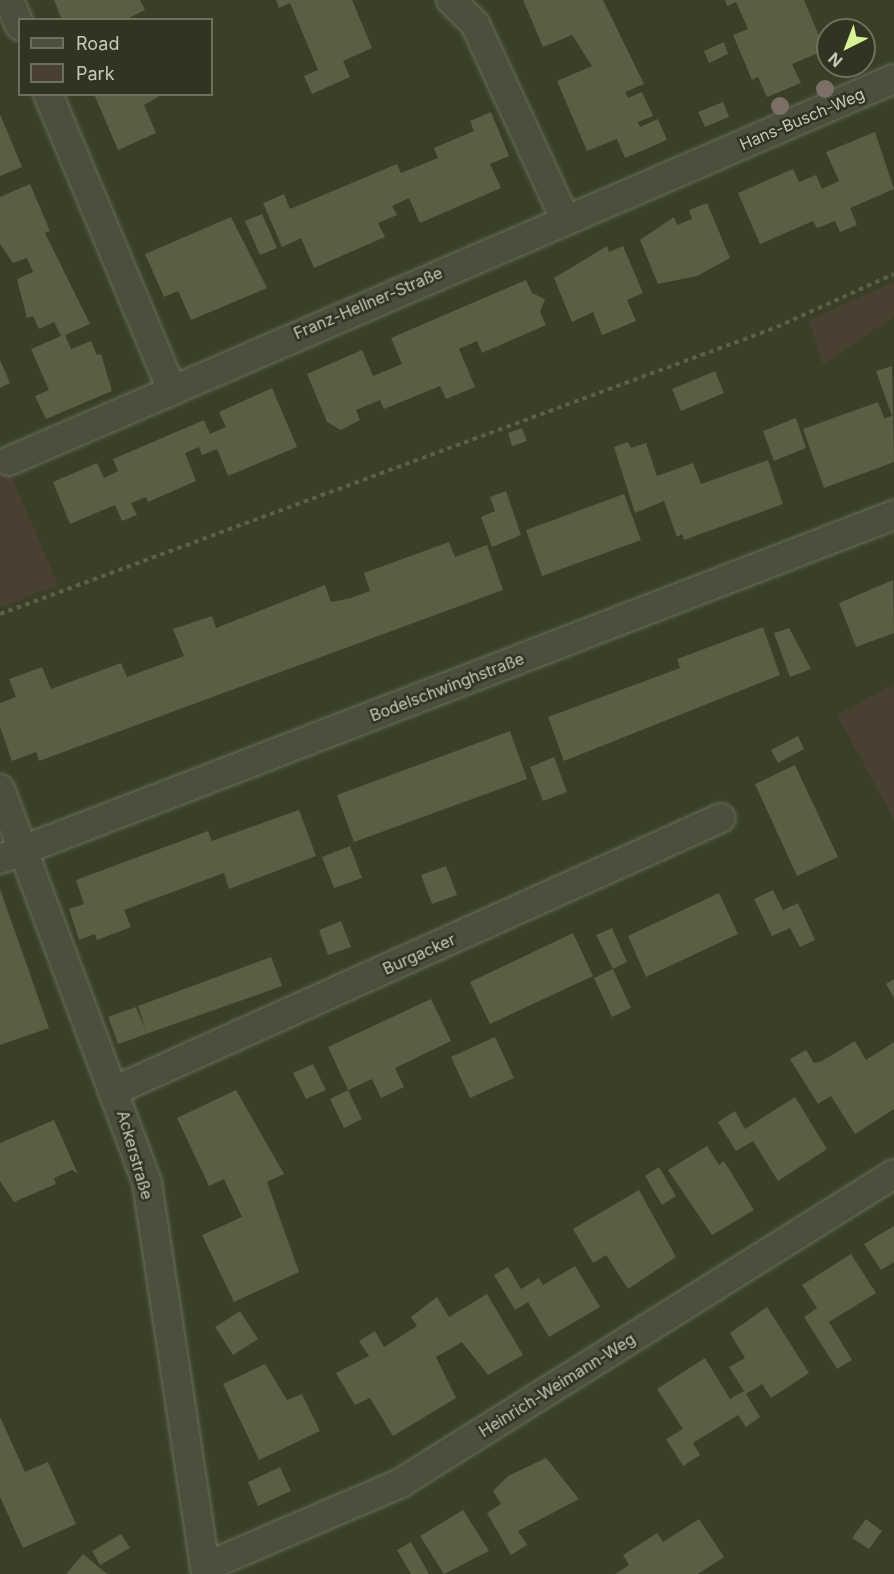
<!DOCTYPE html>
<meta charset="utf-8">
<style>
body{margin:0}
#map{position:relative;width:894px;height:1574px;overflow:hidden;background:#3a4028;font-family:Inter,sans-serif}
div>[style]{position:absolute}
.green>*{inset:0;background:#4a4032}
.building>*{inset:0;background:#595e44}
.path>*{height:4px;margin-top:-2px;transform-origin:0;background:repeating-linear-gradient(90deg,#615d4c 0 4.5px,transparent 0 9px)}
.roads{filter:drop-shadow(0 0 2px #686d5a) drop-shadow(0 0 2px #686d5a)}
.minor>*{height:28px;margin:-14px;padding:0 14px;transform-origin:14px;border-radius:14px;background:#4b503c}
.trees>*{width:18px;height:18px;margin:-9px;border-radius:50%;background:#7c6f66}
span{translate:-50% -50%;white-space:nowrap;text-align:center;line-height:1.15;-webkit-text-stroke:5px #303521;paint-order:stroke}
.street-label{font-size:16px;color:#c5cab9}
.legend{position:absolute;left:18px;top:18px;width:195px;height:78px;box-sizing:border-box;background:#303521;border:2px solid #6c715e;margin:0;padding:8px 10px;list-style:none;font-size:18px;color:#c5cab9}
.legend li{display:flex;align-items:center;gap:12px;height:30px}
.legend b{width:30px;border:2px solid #6c715e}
.north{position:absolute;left:816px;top:18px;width:60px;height:60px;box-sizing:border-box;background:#303521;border:2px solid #6c715e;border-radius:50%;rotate:222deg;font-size:16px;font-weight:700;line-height:24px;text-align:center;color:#c5cab9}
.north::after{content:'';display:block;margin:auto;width:21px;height:27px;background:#d9f197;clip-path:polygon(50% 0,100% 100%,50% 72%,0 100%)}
</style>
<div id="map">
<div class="green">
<i style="clip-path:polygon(894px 282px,894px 316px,823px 364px,809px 320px)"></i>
<i style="clip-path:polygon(0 450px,58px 585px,0 607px)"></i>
<i style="clip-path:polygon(894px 684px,894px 819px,837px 715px)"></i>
</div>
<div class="building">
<i style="clip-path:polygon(54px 0,140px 0,145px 10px,125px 20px,62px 20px)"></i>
<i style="clip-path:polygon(276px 0,352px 0,372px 48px,343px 61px,350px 77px,312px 94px,304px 76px,318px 70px,290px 3px,279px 8px)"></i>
<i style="clip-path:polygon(523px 0,603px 0,644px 84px,625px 92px,628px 98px,642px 92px,653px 116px,638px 122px,640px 127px,658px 119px,667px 140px,625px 158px,617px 139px,587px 151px,557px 81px,592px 66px,572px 35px,543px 47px)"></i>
<i style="clip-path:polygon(725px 0,804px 0,825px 50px,792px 64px,801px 83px,767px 97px,758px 77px,752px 80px,733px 35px,748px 29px,736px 2px,727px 6px)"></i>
<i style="clip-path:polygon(724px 42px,728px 54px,709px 63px,704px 51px)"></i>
<i style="clip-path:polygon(94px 94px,163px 94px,144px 105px,156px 133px,118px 150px)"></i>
<i style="clip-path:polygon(723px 102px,729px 117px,705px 127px,698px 112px)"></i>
<i style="clip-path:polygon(491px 112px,509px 156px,490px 164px,501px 188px,420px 223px,409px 198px,392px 206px,397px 215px,378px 223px,385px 237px,314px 268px,301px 238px,282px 247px,263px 203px,284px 194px,290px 209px,397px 164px,401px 173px,438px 158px,434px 148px,474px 131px,470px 121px)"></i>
<i style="clip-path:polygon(0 114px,22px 167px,0 176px)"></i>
<i style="clip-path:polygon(875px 132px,894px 189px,850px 208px,857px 225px,840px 232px,835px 221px,817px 228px,813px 221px,760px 244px,738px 193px,793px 169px,799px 182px,816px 175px,822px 189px,839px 181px,826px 152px)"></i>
<i style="clip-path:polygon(30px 184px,50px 231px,45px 233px,90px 324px,65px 335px,71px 349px,91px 341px,97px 355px,101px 354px,112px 391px,46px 419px,35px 396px,49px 390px,31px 349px,61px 336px,54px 322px,39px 329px,33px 316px,27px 318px,17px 279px,33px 272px,27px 258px,13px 263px,0 244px,0 197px)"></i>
<i style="clip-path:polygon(707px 203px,730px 258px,697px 276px,658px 284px,640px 240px,674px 217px,677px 225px,692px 219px,689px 210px)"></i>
<i style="clip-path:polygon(262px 214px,277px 248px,260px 255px,245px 221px)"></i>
<i style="clip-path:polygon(231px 217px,267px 288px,191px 320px,178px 291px,164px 297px,145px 254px)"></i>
<i style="clip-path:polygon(607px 246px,609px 252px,623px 246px,643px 293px,627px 300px,636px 321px,602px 335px,593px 312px,572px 322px,554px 278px)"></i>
<i style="clip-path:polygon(526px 280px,532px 293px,545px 299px,540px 312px,546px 325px,482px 353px,477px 341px,459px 349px,475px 387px,446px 399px,440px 386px,384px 409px,380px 400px,356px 410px,360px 420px,341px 430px,327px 422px,307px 374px,362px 350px,373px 376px,402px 364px,391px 338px)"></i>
<i style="clip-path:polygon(0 360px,10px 383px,0 388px)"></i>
<i style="clip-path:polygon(892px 366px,894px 462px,824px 488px,803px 429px,878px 402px,884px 418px,892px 416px,876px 371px)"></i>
<i style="clip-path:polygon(715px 371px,724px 393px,681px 411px,672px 389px)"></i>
<i style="clip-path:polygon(272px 388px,297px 447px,228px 476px,217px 449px,202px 455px,199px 447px,185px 453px,196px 481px,148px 502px,146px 497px,131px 503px,137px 515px,122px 521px,115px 505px,70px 524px,53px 482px,97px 463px,104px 478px,118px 471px,113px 459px,204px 420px,210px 434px,226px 427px,219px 412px)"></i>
<i style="clip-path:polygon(796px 418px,806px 448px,774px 461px,763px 431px)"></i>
<i style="clip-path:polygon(522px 428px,527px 441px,512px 446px,508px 433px)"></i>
<i style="clip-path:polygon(628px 442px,631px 448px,646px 443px,657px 476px,693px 463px,701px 484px,768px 460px,783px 504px,684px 540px,682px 534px,677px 537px,664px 501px,635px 513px,614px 447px)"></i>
<i style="clip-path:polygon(506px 491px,521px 535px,492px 547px,481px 517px,495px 511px,490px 497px)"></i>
<i style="clip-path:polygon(624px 494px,641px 540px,542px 576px,526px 530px)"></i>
<i style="clip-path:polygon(449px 542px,455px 557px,487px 545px,503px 590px,39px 761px,36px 752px,12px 761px,0 727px,0 703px,16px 697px,9px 679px,42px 667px,51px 689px,121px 663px,127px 677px,184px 656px,173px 629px,212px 616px,216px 628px,325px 585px,331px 602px,351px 598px,370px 591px,364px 573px)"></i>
<i style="clip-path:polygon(893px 580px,894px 633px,856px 647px,839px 603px)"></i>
<i style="clip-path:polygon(763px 627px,780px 675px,564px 761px,548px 717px,680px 668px,677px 659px)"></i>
<i style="clip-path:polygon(789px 628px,811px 669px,790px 677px,774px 633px)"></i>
<i style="clip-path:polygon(510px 731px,527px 779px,354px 842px,337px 795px)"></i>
<i style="clip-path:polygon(798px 736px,804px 749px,778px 763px,771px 750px)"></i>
<i style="clip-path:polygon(554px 757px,567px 792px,543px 801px,530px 767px)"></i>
<i style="clip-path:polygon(795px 765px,838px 857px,797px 876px,755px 784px)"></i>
<i style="clip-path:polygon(299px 810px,316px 856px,229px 889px,224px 873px,124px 910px,131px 927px,97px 940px,95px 934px,79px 940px,69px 909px,84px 904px,76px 880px,208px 831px,212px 841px)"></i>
<i style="clip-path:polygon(350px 846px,362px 878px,334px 888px,322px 857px)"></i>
<i style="clip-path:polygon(446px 866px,457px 895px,432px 904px,421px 875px)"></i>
<i style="clip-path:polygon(0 889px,49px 1028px,0 1045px)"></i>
<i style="clip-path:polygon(773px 890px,783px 910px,798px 903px,815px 940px,800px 947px,790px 928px,772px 936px,754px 899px)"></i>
<i style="clip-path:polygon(719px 893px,738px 934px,646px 977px,628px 936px)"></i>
<i style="clip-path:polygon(341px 921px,351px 947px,328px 955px,319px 930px)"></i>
<i style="clip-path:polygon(612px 928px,627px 962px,613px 969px,596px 935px)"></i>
<i style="clip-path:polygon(573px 933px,593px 976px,490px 1024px,470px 982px)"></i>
<i style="clip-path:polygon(271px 957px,282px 986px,118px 1044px,108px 1017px,136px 1007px,146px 1031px,138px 1006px)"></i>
<i style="clip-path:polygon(613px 969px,631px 1008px,612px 1017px,594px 978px)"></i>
<i style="clip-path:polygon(894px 979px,894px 998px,886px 984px)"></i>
<i style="clip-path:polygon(431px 999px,451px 1041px,395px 1068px,404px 1087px,381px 1098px,372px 1079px,348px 1090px,328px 1047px)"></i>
<i style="clip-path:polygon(495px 1037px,514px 1078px,470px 1098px,451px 1057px)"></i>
<i style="clip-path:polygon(855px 1041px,866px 1060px,894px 1042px,894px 1109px,855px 1134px,831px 1096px,818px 1104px,790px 1059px,806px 1050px,814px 1063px,822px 1061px)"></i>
<i style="clip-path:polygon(313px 1064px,326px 1090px,306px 1099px,293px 1073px)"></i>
<i style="clip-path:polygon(236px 1090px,284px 1174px,267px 1182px,299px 1272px,234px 1302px,202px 1235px,242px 1217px,224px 1179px,209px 1186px,177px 1118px)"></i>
<i style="clip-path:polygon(348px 1090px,362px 1119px,344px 1128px,330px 1099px)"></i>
<i style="clip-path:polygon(795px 1097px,827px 1149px,778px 1181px,753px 1141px,736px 1151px,718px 1122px,735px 1111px,745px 1129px)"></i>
<i style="clip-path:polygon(54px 1120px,78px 1174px,72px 1170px,54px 1178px,56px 1184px,14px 1202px,0 1181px,0 1143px)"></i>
<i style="clip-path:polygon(707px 1146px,719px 1165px,724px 1161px,754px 1210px,712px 1235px,668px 1170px)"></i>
<i style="clip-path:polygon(659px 1167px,676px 1196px,662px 1205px,645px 1176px)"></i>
<i style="clip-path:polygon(639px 1190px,676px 1257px,628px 1289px,606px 1255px,593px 1263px,573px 1229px)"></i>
<i style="clip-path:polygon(894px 1226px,894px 1262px,881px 1270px,864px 1244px)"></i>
<i style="clip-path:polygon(851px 1254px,876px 1293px,829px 1322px,852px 1360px,837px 1369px,804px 1317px,817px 1308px,802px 1285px)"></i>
<i style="clip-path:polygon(575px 1266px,600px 1307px,549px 1337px,528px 1302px,515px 1310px,494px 1275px,508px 1267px,521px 1289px,539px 1278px,543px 1285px)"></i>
<i style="clip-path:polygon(487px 1294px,523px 1355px,488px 1375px,462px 1342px,436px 1357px,456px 1398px,393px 1436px,370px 1398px,355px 1405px,336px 1373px,369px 1356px,359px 1341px,375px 1331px,384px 1347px,417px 1326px,411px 1317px,437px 1297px,449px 1317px)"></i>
<i style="clip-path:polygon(767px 1307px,809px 1373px,771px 1398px,762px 1384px,746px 1394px,760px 1417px,746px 1427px,738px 1415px,693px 1443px,700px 1455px,683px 1466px,666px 1439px,683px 1429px,657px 1389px,705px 1358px,730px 1399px,744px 1391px,729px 1367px,745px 1358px,730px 1333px)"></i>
<i style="clip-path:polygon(240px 1311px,258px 1339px,233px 1355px,215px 1327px)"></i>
<i style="clip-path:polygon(265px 1364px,287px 1400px,302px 1394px,320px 1431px,259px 1460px,223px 1384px)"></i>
<i style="clip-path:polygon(0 1417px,25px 1472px,48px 1462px,76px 1524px,23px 1548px,0 1497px)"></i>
<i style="clip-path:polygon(546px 1458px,579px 1499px,518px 1531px,527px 1545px,511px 1555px,487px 1513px,501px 1504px,493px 1491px,508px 1476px)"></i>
<i style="clip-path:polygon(280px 1467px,291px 1491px,258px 1506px,248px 1482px)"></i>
<i style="clip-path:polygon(463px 1510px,489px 1551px,444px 1574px,420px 1536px)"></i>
<i style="clip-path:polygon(699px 1519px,724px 1557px,698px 1574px,615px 1574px,629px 1565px,623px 1555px,657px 1533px,663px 1542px)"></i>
<i style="clip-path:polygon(866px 1519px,882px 1531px,869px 1549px,852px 1538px)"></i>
<i style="clip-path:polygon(121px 1534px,130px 1548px,100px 1565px,92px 1551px)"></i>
<i style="clip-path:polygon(411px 1542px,429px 1574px,411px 1574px,397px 1550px)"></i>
<i style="clip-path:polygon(83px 1554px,107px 1574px,66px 1574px)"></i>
</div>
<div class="path">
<i style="left:0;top:614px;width:828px;rotate:-20.27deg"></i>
<i style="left:777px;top:327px;width:128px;rotate:-24.4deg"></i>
</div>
<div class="roads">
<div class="minor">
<i style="left:9px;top:0;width:28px;rotate:67deg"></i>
<i style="left:451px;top:0;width:34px;rotate:45deg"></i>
<i style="left:475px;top:24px;width:215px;rotate:65.2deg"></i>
<i style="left:48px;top:94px;width:319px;rotate:67.3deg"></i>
<i style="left:9px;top:461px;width:964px;rotate:-23.35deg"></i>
<i style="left:0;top:789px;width:421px;rotate:69.5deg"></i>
<i style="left:147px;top:1183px;width:395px;rotate:81.4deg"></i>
<i style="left:0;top:859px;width:958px;rotate:-21.05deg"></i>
<i style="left:116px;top:1090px;width:663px;rotate:-24.21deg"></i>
<i style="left:205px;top:1567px;width:211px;rotate:-23.2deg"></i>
<i style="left:399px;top:1484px;width:584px;rotate:-32.06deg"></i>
</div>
</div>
<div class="trees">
<i style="left:825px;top:89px"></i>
<i style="left:780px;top:106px"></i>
</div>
<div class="street-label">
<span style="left:802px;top:119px;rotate:-23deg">Hans-Busch-Weg</span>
<span style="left:368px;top:303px;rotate:-23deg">Franz-Hellner-Straße</span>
<span style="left:447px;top:687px;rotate:-21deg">Bodelschwinghstraße</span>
<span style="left:419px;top:954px;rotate:-24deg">Burgacker</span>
<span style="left:135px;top:1155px;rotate:74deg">Ackerstraße</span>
<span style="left:557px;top:1385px;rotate:-32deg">Heinrich-Weimann-Weg</span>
</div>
<ul class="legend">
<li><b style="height:8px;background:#4b503c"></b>Road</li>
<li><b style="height:16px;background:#4a4032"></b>Park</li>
</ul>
<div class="north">N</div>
</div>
